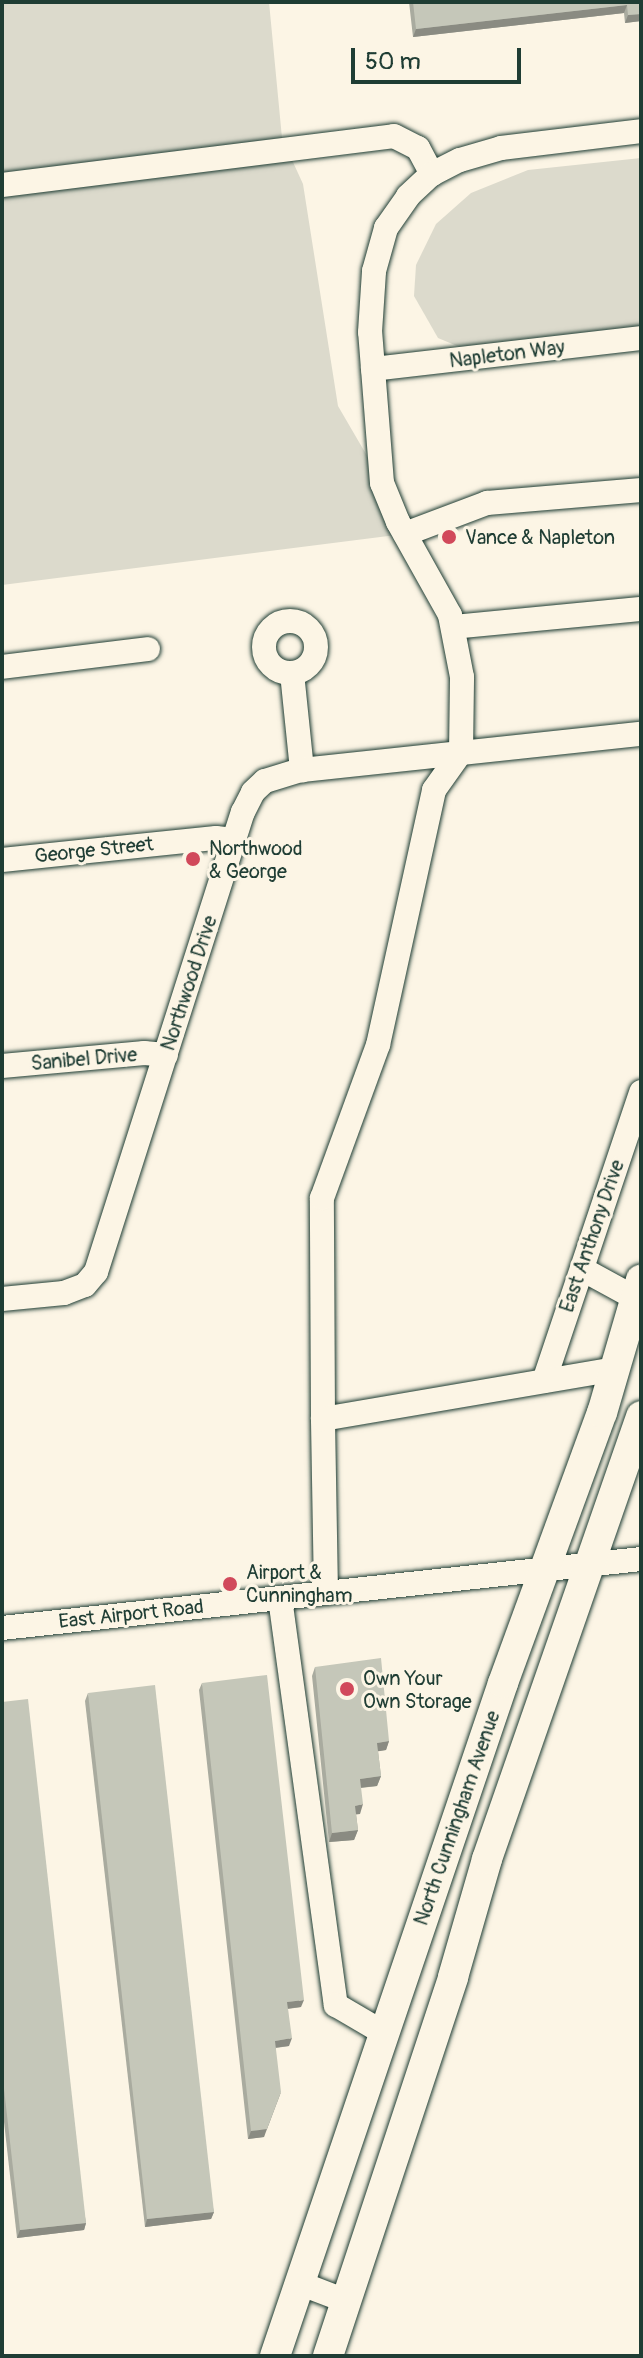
<!DOCTYPE html>
<style>
body{margin:0}
#map{position:relative;width:643px;height:2358px;overflow:hidden;background:#fcf5e5;font-family:Pangolin,sans-serif}
div>[style]{position:absolute}
.green>*{inset:0;background:#dcdacc}
.roads{filter:drop-shadow(0 0 2px #1f3d34) drop-shadow(0 0 2px #1f3d34)}
.minor>*{height:24px;margin:-12px;padding:0 12px;transform-origin:12px;border-radius:12px;background:#fcf5e5}
.minor>.ring{margin:-12px;padding:0;box-sizing:content-box;background:none;border:24px solid #fcf5e5;border-radius:50%}
.major>*{height:30px;margin:-15px;padding:0 15px;transform-origin:15px;border-radius:15px;background:#fcf5e5}
.wall>*{inset:0;background:#a9ab9f}
.shaded-wall>*{inset:0;background:#8a8b82}
.building>*{inset:0;background:#c5c7b9}
.dots>*{width:22px;height:22px;translate:-50% -50%;box-sizing:border-box;border:4px solid #fcf5e5;border-radius:50%}
span{translate:-50% -50%;white-space:nowrap;text-align:center;line-height:1.15;-webkit-text-stroke:6px #fcf5e5;paint-order:stroke}
.street-label{font-size:20px;color:#1f3d34}
.poi-label{font-size:20px;color:#1f3d34}
.left{translate:0 -50%;text-align:left}
.frame{position:absolute;inset:0;border:4px solid #1f3d34;pointer-events:none}
.scale{position:absolute;left:351px;top:48px;width:170px;height:36px;box-sizing:border-box;border:4px solid #1f3d34;border-top:0;padding-left:10px;font-size:24px;line-height:28px;white-space:nowrap;color:#1f3d34;-webkit-text-stroke:6px #fcf5e5;paint-order:stroke}
</style>
<div id="map">
<div class="green">
<i style="clip-path:polygon(2px 2px,269px 2px,282px 138px,303px 184px,338px 406px,412px 533px,2px 585px)"></i>
<i style="clip-path:polygon(641px 158px,641px 327px,462px 348px,438px 338px,414px 296px,416px 265px,436px 224px,471px 193px,528px 170px)"></i>
</div>
<div class="roads">
<div class="minor">
<i style="left:2px;top:185px;width:395px;rotate:-7.1deg"></i>
<i style="left:394px;top:136px;width:27px;rotate:27deg"></i>
<i style="left:418px;top:148px;width:30px;rotate:62deg"></i>
<i style="left:373px;top:369px;width:270px;rotate:-6.6deg"></i>
<i style="left:405px;top:534px;width:88px;rotate:-20.7deg"></i>
<i style="left:487px;top:503px;width:155px;rotate:-4.8deg"></i>
<i class="ring" style="left:264px;top:621px;width:28px;height:28px"></i>
<i style="left:453px;top:627px;width:189px;rotate:-5.5deg"></i>
<i style="left:2px;top:667px;width:147px;rotate:-7deg"></i>
<i style="left:292px;top:673px;width:98px;rotate:84.1deg"></i>
<i style="left:461px;top:752px;width:75px;rotate:-89.2deg"></i>
<i style="left:462px;top:677px;width:63px;rotate:-101deg"></i>
<i style="left:450px;top:615px;width:107px;rotate:-119.2deg"></i>
<i style="left:398px;top:522px;width:42px;rotate:-112.3deg"></i>
<i style="left:382px;top:483px;width:151px;rotate:-94.5deg"></i>
<i style="left:370px;top:332px;width:61px;rotate:-86.2deg"></i>
<i style="left:374px;top:271px;width:45px;rotate:-74.4deg"></i>
<i style="left:386px;top:228px;width:39px;rotate:-55deg"></i>
<i style="left:408px;top:196px;width:33px;rotate:-43deg"></i>
<i style="left:432px;top:174px;width:31px;rotate:-27deg"></i>
<i style="left:460px;top:160px;width:43px;rotate:-16.3deg"></i>
<i style="left:501px;top:148px;width:141px;rotate:-6.9deg"></i>
<i style="left:2px;top:860px;width:215px;rotate:-5.9deg"></i>
<i style="left:216px;top:838px;width:18px;rotate:6deg"></i>
<i style="left:2px;top:1066px;width:143px;rotate:-5.2deg"></i>
<i style="left:144px;top:1053px;width:22px;rotate:5deg"></i>
<i style="left:582px;top:1269px;width:60px;rotate:28.7deg"></i>
<i style="left:2px;top:1299px;width:62px;rotate:-5.5deg"></i>
<i style="left:64px;top:1293px;width:22px;rotate:-21deg"></i>
<i style="left:85px;top:1285px;width:17px;rotate:-50deg"></i>
<i style="left:96px;top:1272px;width:483px;rotate:-72.3deg"></i>
<i style="left:243px;top:812px;width:22px;rotate:-63deg"></i>
<i style="left:253px;top:792px;width:16px;rotate:-43deg"></i>
<i style="left:265px;top:781px;width:39px;rotate:-17deg"></i>
<i style="left:302px;top:770px;width:341px;rotate:-6.1deg"></i>
<i style="left:544px;top:1381px;width:305px;rotate:-71.4deg"></i>
<i style="left:323px;top:1419px;width:221px;rotate:-90.3deg"></i>
<i style="left:322px;top:1198px;width:163px;rotate:-69.9deg"></i>
<i style="left:378px;top:1045px;width:261px;rotate:-77.6deg"></i>
<i style="left:434px;top:790px;width:47px;rotate:-54.6deg"></i>
<i style="left:326px;top:1593px;width:174px;rotate:-91deg"></i>
<i style="left:323px;top:1419px;width:296px;rotate:-9.7deg"></i>
<i style="left:280px;top:1598px;width:411px;rotate:82.2deg"></i>
<i style="left:336px;top:2005px;width:56px;rotate:30.3deg"></i>
<i style="left:2px;top:1628px;width:643px;rotate:-6.16deg"></i>
<i style="left:299px;top:2283px;width:50px;rotate:21deg"></i>
</div>
<div class="major">
<i style="left:275px;top:2356px;width:711px;rotate:-71.28deg"></i>
<i style="left:503px;top:1683px;width:288px;rotate:-69.9deg"></i>
<i style="left:602px;top:1413px;width:139px;rotate:-73.7deg"></i>
<i style="left:328px;top:2356px;width:399px;rotate:-71.7deg"></i>
<i style="left:453px;top:1977px;width:123px;rotate:-73.9deg"></i>
<i style="left:487px;top:1859px;width:469px;rotate:-70.8deg"></i>
</div>
</div>
<div class="wall">
<i style="clip-path:polygon(409px 2px,641px 2px,641px 21px,625px 23px,624px 13px,413px 37px)"></i>
<i style="clip-path:polygon(315px 1667px,389px 1741px,386px 1750px,378px 1751px,381px 1776px,377px 1786px,361px 1788px,360px 1814px,356px 1814px,358px 1830px,354px 1840px,329px 1842px,312px 1676px)"></i>
<i style="clip-path:polygon(202px 1683px,301px 2007px,288px 2009px,289px 2046px,276px 2048px,264px 2137px,248px 2139px,199px 1690px)"></i>
<i style="clip-path:polygon(88px 1693px,214px 2212px,211px 2219px,145px 2227px,85px 1701px)"></i>
<i style="clip-path:polygon(2px 1702px,86px 2223px,84px 2230px,17px 2238px,2px 2104px)"></i>
</div>
<div class="shaded-wall">
<i style="clip-path:polygon(627px 5px,624px 13px,413px 37px,416px 29px)"></i>
<i style="clip-path:polygon(641px 14px,641px 21px,625px 23px,628px 15px)"></i>
<i style="clip-path:polygon(389px 1741px,386px 1750px,374px 1752px,377px 1743px)"></i>
<i style="clip-path:polygon(381px 1776px,377px 1786px,357px 1788px,360px 1779px)"></i>
<i style="clip-path:polygon(363px 1804px,360px 1814px,352px 1815px,355px 1806px)"></i>
<i style="clip-path:polygon(358px 1830px,354px 1840px,329px 1842px,332px 1833px)"></i>
<i style="clip-path:polygon(304px 2000px,301px 2007px,284px 2009px,287px 2002px)"></i>
<i style="clip-path:polygon(292px 2038px,289px 2046px,272px 2048px,275px 2041px)"></i>
<i style="clip-path:polygon(281px 2092px,264px 2137px,248px 2139px,251px 2131px)"></i>
<i style="clip-path:polygon(214px 2212px,211px 2219px,145px 2227px,147px 2219px)"></i>
<i style="clip-path:polygon(86px 2223px,84px 2230px,17px 2238px,20px 2230px)"></i>
</div>
<div class="building">
<i style="clip-path:polygon(413px 2px,641px 2px,641px 14px,628px 15px,627px 5px,416px 29px)"></i>
<i style="clip-path:polygon(381px 1658px,389px 1741px,377px 1743px,381px 1776px,360px 1779px,363px 1804px,355px 1806px,358px 1830px,332px 1833px,315px 1667px)"></i>
<i style="clip-path:polygon(267px 1675px,304px 2000px,287px 2002px,292px 2038px,275px 2041px,281px 2092px,267px 2129px,251px 2131px,202px 1683px)"></i>
<i style="clip-path:polygon(155px 1685px,214px 2212px,147px 2219px,88px 1693px)"></i>
<i style="clip-path:polygon(28px 1699px,86px 2223px,20px 2230px,2px 2071px,2px 1702px)"></i>
</div>
<div class="dots">
<i style="left:449px;top:537px;background:#d1495b"></i>
<i style="left:193px;top:859px;background:#d1495b"></i>
<i style="left:230px;top:1584px;background:#d1495b"></i>
<i style="left:347px;top:1689px;background:#d1495b"></i>
</div>
<div class="street-label">
<span style="left:507px;top:354px;rotate:-7deg">Napleton Way</span>
<span style="left:94px;top:850px;rotate:-6deg">George Street</span>
<span style="left:189px;top:983px;rotate:-72deg">Northwood Drive</span>
<span style="left:84px;top:1059px;rotate:-5deg">Sanibel Drive</span>
<span style="left:592px;top:1236px;rotate:-71deg">East Anthony Drive</span>
<span style="left:131px;top:1614px;rotate:-6deg">East Airport Road</span>
<span style="left:457px;top:1818px;rotate:-71deg">North Cunningham Avenue</span>
</div>
<div class="poi-label">
<span class="left" style="left:465px;top:537px">Vance &amp; Napleton</span>
<span class="left" style="left:209px;top:860px">Northwood<br>&amp; George</span>
<span class="left" style="left:246px;top:1584px">Airport &amp;<br>Cunningham</span>
<span class="left" style="left:363px;top:1690px">Own Your<br>Own Storage</span>
</div>
<div class="frame"></div>
<div class="scale">50 m</div>
</div>
